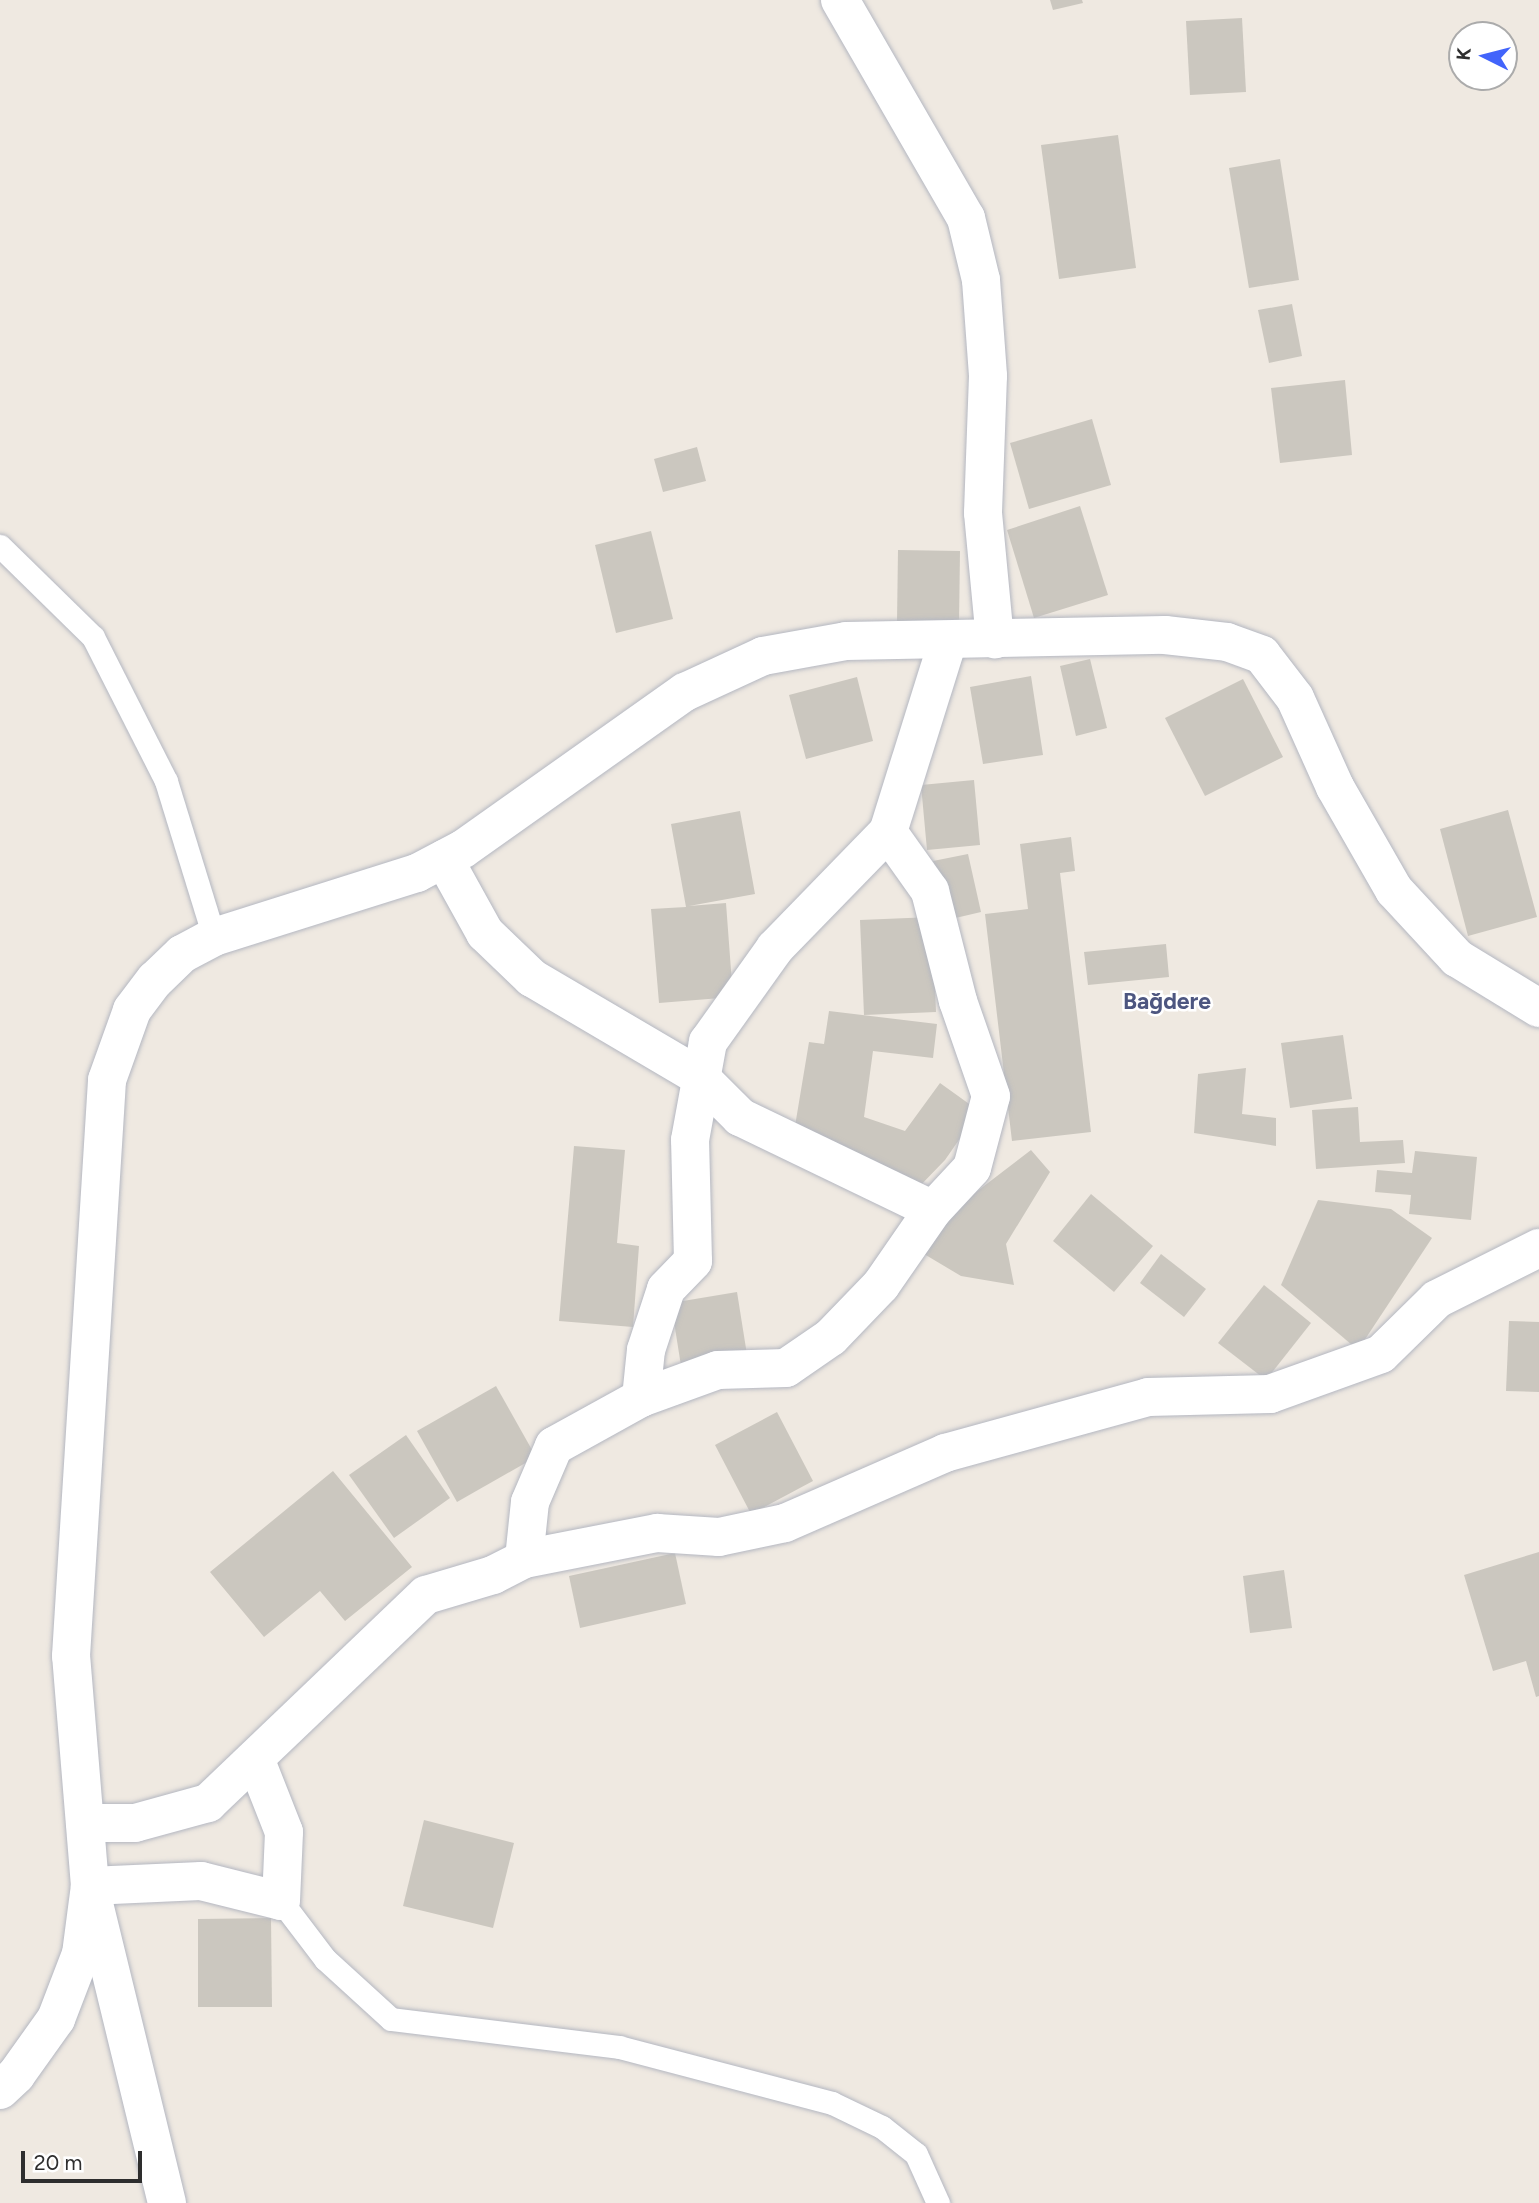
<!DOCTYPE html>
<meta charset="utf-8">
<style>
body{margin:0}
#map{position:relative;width:1539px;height:2203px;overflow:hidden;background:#efe9e1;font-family:Figtree,sans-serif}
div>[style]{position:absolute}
.building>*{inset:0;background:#cbc7bf}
.roads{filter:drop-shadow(0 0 2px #b4b7c1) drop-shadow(0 0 2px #b4b7c1)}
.service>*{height:23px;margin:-11.5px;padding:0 11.5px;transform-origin:11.5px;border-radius:11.5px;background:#fff}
.minor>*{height:38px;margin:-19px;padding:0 19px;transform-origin:19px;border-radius:19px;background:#fff}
.tertiary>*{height:38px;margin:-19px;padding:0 19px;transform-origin:19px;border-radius:19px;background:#fff}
span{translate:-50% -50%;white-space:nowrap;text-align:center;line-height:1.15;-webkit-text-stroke:5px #fff;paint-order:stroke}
.quarter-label{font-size:23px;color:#4d5680;font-weight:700}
.north{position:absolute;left:1448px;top:21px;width:70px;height:70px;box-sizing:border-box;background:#fff;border:2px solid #ababab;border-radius:50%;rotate:276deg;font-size:19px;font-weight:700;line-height:28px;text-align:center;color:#2e2e2e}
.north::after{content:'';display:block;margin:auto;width:24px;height:32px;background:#4264fb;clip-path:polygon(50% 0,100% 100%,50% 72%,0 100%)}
.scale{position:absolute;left:21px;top:2151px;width:121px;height:32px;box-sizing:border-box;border:4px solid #2e2e2e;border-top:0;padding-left:9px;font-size:21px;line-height:24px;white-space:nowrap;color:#2e2e2e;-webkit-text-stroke:5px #fff;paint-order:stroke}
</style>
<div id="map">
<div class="building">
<i style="clip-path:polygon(1050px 0,1082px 0,1083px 3px,1053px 10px)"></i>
<i style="clip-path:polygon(1242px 18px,1246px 92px,1190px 95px,1186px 21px)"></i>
<i style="clip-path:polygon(1118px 135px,1136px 268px,1059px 279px,1041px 145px)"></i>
<i style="clip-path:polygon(1280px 159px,1299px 280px,1249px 288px,1229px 168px)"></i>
<i style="clip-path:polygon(1292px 304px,1302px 356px,1269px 363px,1258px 310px)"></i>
<i style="clip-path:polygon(1345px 380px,1352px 455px,1280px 463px,1271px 388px)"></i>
<i style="clip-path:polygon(1092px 419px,1111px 485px,1029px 509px,1010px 443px)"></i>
<i style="clip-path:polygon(697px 447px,706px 481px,663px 492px,654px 459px)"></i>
<i style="clip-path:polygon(1080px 506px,1108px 595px,1034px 618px,1007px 530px)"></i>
<i style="clip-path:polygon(651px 531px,673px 619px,616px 633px,595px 545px)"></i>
<i style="clip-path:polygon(898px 550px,960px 551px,959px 623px,897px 622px)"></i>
<i style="clip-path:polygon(1090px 659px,1107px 728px,1076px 736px,1060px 666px)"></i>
<i style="clip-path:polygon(1031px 676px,1043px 755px,983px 764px,970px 687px)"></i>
<i style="clip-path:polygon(857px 677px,873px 741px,806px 759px,789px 695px)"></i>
<i style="clip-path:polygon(1243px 679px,1283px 757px,1205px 796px,1165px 718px)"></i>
<i style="clip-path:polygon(974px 780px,980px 845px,927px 850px,921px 785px)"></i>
<i style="clip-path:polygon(1508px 810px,1537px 917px,1468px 936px,1440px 829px)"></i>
<i style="clip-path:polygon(740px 811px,755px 894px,689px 906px,726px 903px,733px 997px,659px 1003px,651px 909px,686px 907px,671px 824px)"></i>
<i style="clip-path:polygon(1071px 837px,1075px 871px,1060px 873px,1091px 1132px,1012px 1141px,985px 914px,1028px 909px,1020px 844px)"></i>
<i style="clip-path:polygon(968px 854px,981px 912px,947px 920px,933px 861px)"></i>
<i style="clip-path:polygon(932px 917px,936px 1012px,864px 1015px,860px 920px)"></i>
<i style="clip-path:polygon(1166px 944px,1169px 977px,1088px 985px,1084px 952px)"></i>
<i style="clip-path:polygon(829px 1011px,937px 1024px,933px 1058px,873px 1051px,864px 1117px,905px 1131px,940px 1083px,979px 1111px,945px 1160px,916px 1190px,795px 1126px,809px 1042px,824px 1044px)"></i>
<i style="clip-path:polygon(1343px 1035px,1352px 1099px,1290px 1108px,1281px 1043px)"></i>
<i style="clip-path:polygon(1246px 1068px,1242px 1114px,1276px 1118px,1276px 1146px,1194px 1133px,1198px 1074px)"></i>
<i style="clip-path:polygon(1358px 1107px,1360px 1142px,1403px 1140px,1405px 1163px,1316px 1169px,1312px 1110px)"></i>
<i style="clip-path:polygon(574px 1146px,625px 1150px,617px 1243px,639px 1246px,633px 1327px,559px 1321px)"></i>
<i style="clip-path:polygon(1031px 1150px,1050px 1172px,1006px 1244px,1014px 1285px,961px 1276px,919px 1251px,967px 1199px)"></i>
<i style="clip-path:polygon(1415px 1151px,1477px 1157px,1471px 1220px,1409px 1214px,1411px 1195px,1375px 1192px,1377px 1170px,1412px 1173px)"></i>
<i style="clip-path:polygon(1091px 1194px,1153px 1246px,1114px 1292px,1053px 1241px)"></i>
<i style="clip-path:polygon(1318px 1200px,1391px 1209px,1432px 1238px,1358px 1350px,1281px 1285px)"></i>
<i style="clip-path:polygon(1161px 1254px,1206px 1289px,1184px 1317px,1140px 1283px)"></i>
<i style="clip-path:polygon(1264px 1285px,1311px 1323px,1266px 1380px,1218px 1343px)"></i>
<i style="clip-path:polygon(737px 1292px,748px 1361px,682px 1372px,671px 1303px)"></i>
<i style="clip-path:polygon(1509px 1321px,1539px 1322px,1539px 1392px,1506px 1391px)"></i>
<i style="clip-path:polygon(496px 1386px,536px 1457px,457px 1502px,417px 1431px)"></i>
<i style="clip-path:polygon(777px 1412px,813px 1481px,751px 1514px,715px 1445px)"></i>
<i style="clip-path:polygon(406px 1435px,450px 1498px,394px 1538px,349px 1475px)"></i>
<i style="clip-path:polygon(333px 1471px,412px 1567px,345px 1621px,320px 1591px,264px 1637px,210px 1572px)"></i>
<i style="clip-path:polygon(1539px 1552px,1539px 1696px,1536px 1697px,1526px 1661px,1493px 1671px,1464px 1575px)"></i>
<i style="clip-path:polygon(675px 1553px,686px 1604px,580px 1628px,569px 1576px)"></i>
<i style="clip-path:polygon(1284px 1570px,1292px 1628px,1250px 1633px,1243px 1576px)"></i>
<i style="clip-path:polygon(424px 1820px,514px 1843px,493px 1928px,403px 1906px)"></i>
<i style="clip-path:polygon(271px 1918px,272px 2007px,198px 2007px,198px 1919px)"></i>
</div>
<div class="roads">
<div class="service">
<i style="left:0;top:546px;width:130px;rotate:44.4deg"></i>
<i style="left:93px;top:637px;width:161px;rotate:63.1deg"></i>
<i style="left:166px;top:781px;width:163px;rotate:72.9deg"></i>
<i style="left:281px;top:1901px;width:73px;rotate:52.8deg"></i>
<i style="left:325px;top:1959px;width:89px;rotate:42.3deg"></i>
<i style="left:391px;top:2019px;width:230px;rotate:7deg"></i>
<i style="left:619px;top:2047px;width:220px;rotate:14.7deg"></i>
<i style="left:832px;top:2103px;width:55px;rotate:25.6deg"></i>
<i style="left:882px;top:2127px;width:43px;rotate:38.5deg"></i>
<i style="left:916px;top:2154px;width:54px;rotate:65.8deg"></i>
</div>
<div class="minor">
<i style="left:840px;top:0;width:252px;rotate:60deg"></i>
<i style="left:966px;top:218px;width:64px;rotate:76.4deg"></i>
<i style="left:981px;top:280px;width:96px;rotate:85.8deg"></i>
<i style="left:988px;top:376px;width:137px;rotate:92.1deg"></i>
<i style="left:983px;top:513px;width:127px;rotate:84.6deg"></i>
<i style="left:444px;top:859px;width:85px;rotate:61deg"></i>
<i style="left:485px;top:933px;width:65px;rotate:43.8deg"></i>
<i style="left:532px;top:978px;width:195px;rotate:30.5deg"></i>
<i style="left:700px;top:1077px;width:57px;rotate:45deg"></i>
<i style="left:740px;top:1117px;width:214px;rotate:25.7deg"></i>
<i style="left:933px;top:1210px;width:57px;rotate:-47.1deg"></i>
<i style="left:972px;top:1168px;width:74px;rotate:-75.2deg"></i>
<i style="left:991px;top:1096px;width:101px;rotate:-109.2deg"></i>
<i style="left:958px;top:1001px;width:114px;rotate:-104.3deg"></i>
<i style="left:930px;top:891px;width:72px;rotate:-125.4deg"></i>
<i style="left:641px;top:1398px;width:48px;rotate:-84.1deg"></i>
<i style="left:646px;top:1350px;width:64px;rotate:-71.8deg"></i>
<i style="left:666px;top:1289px;width:39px;rotate:-46deg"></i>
<i style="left:693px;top:1261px;width:121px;rotate:-91.4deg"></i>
<i style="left:690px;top:1140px;width:100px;rotate:-79.6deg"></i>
<i style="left:708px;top:1042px;width:115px;rotate:-54.5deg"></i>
<i style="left:775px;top:948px;width:162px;rotate:-45.8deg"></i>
<i style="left:888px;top:832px;width:200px;rotate:-72.6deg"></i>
<i style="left:524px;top:1559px;width:136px;rotate:-11.1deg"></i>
<i style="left:657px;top:1533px;width:62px;rotate:3.7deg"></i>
<i style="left:719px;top:1537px;width:67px;rotate:-12deg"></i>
<i style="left:785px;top:1523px;width:175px;rotate:-23.6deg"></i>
<i style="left:945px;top:1453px;width:211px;rotate:-15.4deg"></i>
<i style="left:1148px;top:1397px;width:122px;rotate:-1.4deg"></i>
<i style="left:1270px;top:1394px;width:118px;rotate:-19.8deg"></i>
<i style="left:1381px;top:1354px;width:78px;rotate:-44.5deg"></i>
<i style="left:1437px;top:1299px;width:114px;rotate:-26.6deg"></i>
<i style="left:85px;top:1823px;width:50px"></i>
<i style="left:135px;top:1823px;width:76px;rotate:-15.3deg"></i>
<i style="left:208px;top:1803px;width:301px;rotate:-43.7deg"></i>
<i style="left:426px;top:1595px;width:70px;rotate:-16.6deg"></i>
<i style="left:493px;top:1575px;width:35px;rotate:-27deg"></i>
<i style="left:524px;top:1559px;width:57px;rotate:-84deg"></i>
<i style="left:530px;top:1502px;width:61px;rotate:-66.8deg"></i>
<i style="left:554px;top:1446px;width:99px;rotate:-28.9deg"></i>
<i style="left:641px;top:1398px;width:82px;rotate:-20deg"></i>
<i style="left:718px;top:1370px;width:68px;rotate:-1.7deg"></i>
<i style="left:786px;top:1368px;width:55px;rotate:-34.6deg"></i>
<i style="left:831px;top:1337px;width:72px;rotate:-46.1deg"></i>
<i style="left:881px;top:1285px;width:91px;rotate:-55.3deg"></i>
<i style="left:167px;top:2203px;width:326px;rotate:-103.7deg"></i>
<i style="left:90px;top:1886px;width:111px;rotate:-2.6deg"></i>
<i style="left:201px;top:1881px;width:82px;rotate:14deg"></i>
<i style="left:281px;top:1901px;width:69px;rotate:-87.5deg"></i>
<i style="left:284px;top:1832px;width:76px;rotate:-111.5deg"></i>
</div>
<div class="tertiary">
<i style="left:0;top:2090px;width:22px;rotate:-43deg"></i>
<i style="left:16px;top:2075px;width:69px;rotate:-54.5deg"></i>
<i style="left:56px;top:2019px;width:70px;rotate:-69deg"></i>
<i style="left:81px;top:1954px;width:69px;rotate:-82.5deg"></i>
<i style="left:90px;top:1886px;width:231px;rotate:-94.7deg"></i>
<i style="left:71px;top:1656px;width:577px;rotate:-86.42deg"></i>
<i style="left:107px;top:1080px;width:74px;rotate:-70.3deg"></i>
<i style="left:132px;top:1010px;width:38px;rotate:-53deg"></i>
<i style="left:155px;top:980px;width:37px;rotate:-44deg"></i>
<i style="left:182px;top:954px;width:36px;rotate:-28deg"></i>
<i style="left:214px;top:937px;width:213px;rotate:-17.5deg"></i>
<i style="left:417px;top:873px;width:52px;rotate:-27.6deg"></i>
<i style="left:463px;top:849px;width:272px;rotate:-35.3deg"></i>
<i style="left:685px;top:692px;width:86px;rotate:-24.8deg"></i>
<i style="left:763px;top:656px;width:84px;rotate:-10.2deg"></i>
<i style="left:846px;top:641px;width:319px;rotate:-1.1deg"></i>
<i style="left:1165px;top:635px;width:62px;rotate:6.4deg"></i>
<i style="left:1227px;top:642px;width:37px;rotate:20deg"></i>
<i style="left:1262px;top:655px;width:54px;rotate:52.5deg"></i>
<i style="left:1295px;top:698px;width:98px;rotate:65.8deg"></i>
<i style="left:1335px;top:787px;width:119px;rotate:60.2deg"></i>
<i style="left:1394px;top:890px;width:93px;rotate:47.2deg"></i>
<i style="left:1457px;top:958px;width:96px;rotate:31.4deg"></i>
</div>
</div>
<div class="quarter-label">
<span style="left:1167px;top:1001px">Bağdere</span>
</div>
<div class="north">K</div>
<div class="scale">20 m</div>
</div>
